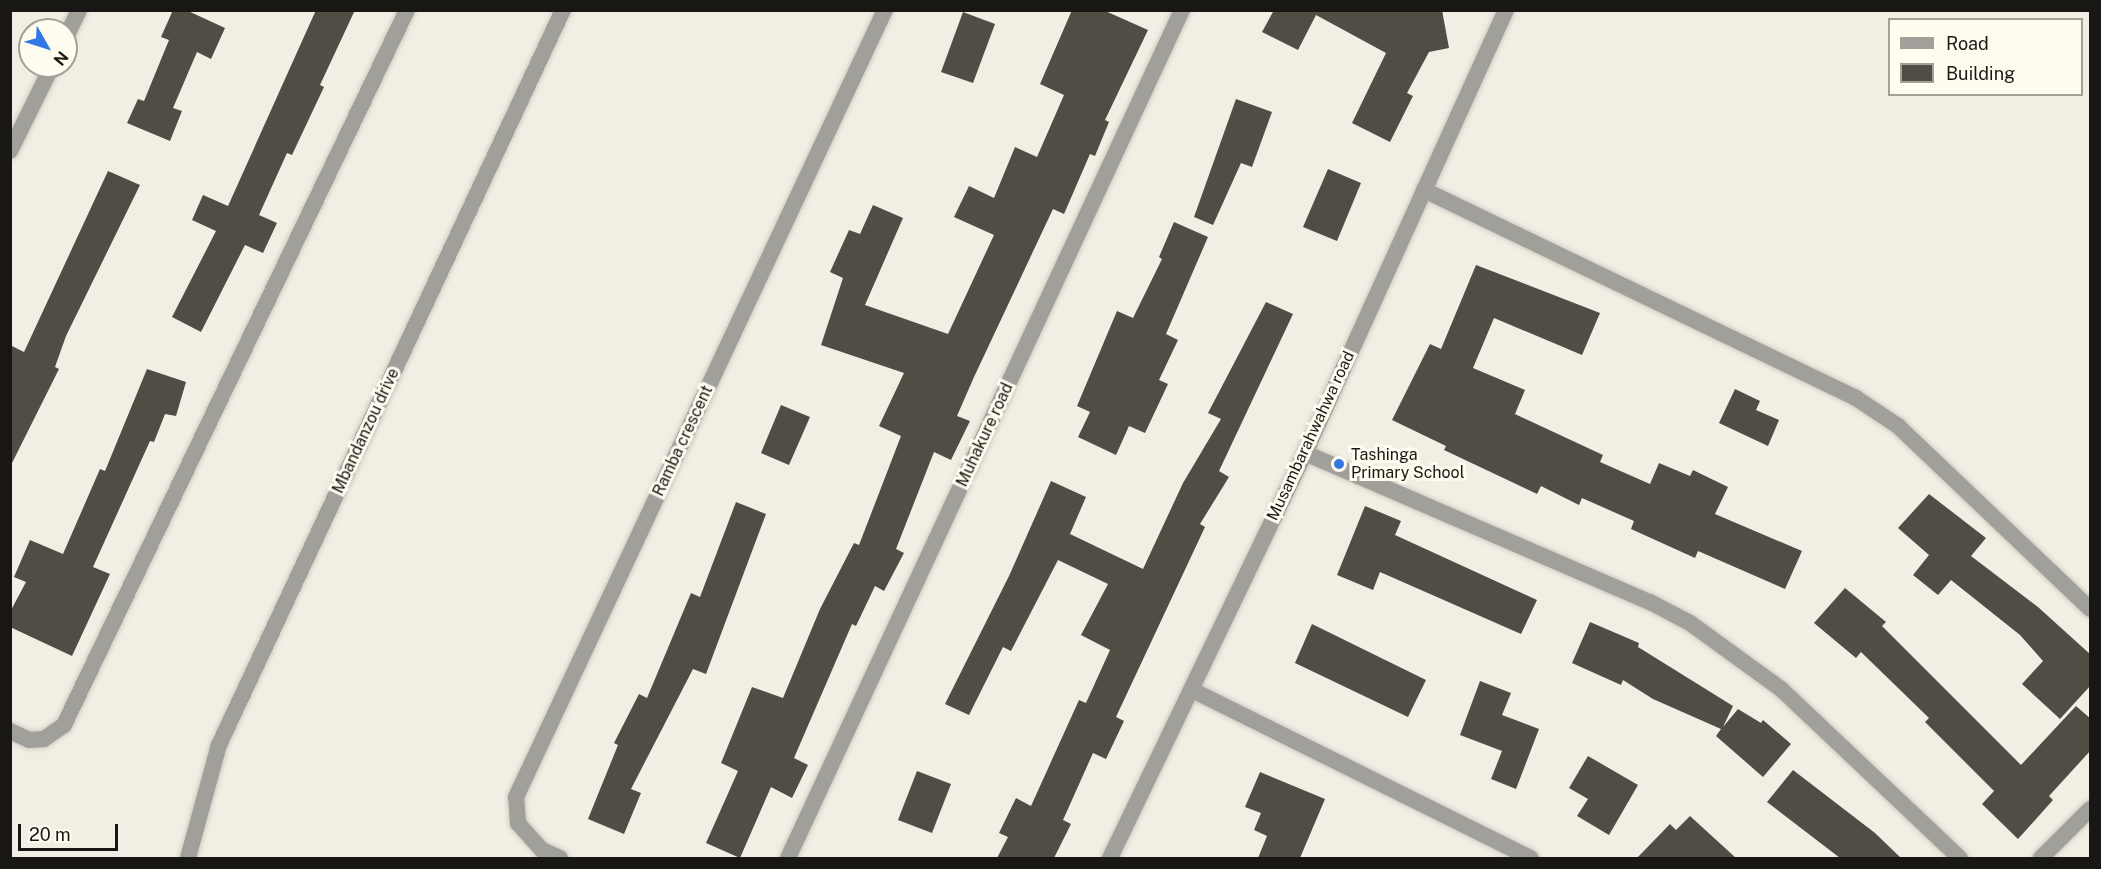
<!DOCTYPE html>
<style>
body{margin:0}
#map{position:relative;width:2101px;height:869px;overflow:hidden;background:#f1efe3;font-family:"Public Sans",sans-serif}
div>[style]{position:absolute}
.building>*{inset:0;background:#504e44}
.roads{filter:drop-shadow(0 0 2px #ceccc2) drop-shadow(0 0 2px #ceccc2)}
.minor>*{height:16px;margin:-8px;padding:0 8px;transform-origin:8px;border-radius:8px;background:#a09f9a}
.tertiary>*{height:16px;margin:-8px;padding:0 8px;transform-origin:8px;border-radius:8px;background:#a09f9a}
.dots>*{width:16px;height:16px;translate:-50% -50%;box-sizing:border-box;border:3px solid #fffcf0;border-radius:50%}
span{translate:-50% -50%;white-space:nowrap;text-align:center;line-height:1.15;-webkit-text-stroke:6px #fffcf0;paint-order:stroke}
.street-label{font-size:16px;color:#181713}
.poi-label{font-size:16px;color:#181713}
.left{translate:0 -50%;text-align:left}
.frame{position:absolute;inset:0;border:12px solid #181713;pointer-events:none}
.legend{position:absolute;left:1888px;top:18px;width:195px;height:78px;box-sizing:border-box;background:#fffcf0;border:2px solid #a3a098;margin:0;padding:8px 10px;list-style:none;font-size:18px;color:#181713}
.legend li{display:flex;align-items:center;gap:12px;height:30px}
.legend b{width:30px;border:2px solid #a3a098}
.north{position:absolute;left:18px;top:18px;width:60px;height:60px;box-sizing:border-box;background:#fffcf0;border:2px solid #a3a098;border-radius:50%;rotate:129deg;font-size:16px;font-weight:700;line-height:24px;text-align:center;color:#181713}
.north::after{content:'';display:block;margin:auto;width:21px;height:27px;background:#3178e5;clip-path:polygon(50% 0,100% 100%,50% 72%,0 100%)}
.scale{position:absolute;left:18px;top:824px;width:100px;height:27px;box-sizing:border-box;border:3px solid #181713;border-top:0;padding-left:8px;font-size:18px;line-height:21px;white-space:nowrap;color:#181713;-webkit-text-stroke:4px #fffcf0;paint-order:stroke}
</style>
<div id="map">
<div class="building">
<i style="clip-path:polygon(173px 10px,186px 10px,225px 28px,211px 59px,197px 52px,173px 108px,182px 111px,170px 141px,127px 123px,138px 99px,144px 101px,169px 40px,161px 37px)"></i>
<i style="clip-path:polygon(316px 10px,355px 10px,320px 85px,324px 87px,292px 155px,287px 153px,259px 215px,277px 223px,263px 253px,245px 245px,201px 332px,172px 317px,216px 231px,192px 220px,203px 195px,228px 206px)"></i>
<i style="clip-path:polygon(1072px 10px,1103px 10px,1148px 30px,1105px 120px,1109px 122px,1095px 156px,1090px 154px,1064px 214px,1053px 209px,974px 377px,957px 416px,970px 421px,951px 460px,934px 452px,896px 549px,904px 553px,884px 591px,875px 586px,856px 626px,852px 624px,794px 758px,808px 765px,792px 798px,771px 787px,740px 858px,706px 843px,738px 771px,721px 763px,752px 687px,783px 698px,820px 609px,854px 543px,859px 545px,901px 436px,879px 426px,904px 373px,821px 345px,843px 278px,830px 272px,849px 230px,860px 234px,873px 205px,903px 218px,865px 305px,948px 334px,994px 235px,954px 217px,969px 186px,994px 198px,1015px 147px,1037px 157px,1064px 95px,1040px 84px)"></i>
<i style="clip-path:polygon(1274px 10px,1442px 10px,1449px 48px,1429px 52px,1407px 93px,1413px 96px,1390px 142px,1352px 123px,1386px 53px,1316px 15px,1298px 50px,1262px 32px)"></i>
<i style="clip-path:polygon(963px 12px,995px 24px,973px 83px,941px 72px)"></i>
<i style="clip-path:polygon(1236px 99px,1272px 112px,1252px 167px,1241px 163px,1213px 225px,1194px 217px)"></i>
<i style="clip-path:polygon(1328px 169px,1361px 183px,1337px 241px,1303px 227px)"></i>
<i style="clip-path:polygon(108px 171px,140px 185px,66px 336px,55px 367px,59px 369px,10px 467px,10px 345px,24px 352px)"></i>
<i style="clip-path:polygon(1174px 222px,1208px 237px,1166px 334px,1178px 340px,1159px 380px,1168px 384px,1145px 433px,1129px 426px,1116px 455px,1078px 437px,1090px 412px,1077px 406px,1117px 311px,1133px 318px,1162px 259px,1159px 257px)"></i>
<i style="clip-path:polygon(1476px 265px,1600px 313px,1582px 355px,1494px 318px,1473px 368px,1525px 390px,1515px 414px,1603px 455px,1600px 462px,1650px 484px,1659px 463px,1690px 476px,1693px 470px,1728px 487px,1715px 514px,1802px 551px,1785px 589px,1698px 551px,1695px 558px,1631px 529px,1634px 521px,1582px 498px,1579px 505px,1541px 486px,1537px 494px,1444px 450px,1446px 446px,1392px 420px,1430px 344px,1441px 349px)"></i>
<i style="clip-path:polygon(1266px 302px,1293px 314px,1219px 471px,1229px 477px,1200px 524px,1205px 527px,1116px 717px,1124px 721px,1106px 759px,1093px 753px,1063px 820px,1071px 824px,1054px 858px,997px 858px,1008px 837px,999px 833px,1016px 798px,1031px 806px,1079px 700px,1086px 703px,1110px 650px,1081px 635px,1108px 584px,1058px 560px,1011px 651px,1003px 647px,969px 715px,945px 704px,1009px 576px,1051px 481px,1086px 497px,1070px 534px,1143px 569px,1183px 483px,1221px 419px,1208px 413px)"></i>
<i style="clip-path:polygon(147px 369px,186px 382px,176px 416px,165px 414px,154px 442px,150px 441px,93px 567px,110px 574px,72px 656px,10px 627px,10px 612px,26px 582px,14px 577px,30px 540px,63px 554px,100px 469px,105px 471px)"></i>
<i style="clip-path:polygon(1735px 389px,1760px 401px,1756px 410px,1779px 420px,1768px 446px,1719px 423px)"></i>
<i style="clip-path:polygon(781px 405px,810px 417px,789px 465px,761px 453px)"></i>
<i style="clip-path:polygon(1929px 494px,1986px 538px,1971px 556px,2038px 607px,2091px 655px,2091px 685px,2060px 719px,2022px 684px,2043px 661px,2020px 635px,1951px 580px,1938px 595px,1913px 575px,1929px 555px,1898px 528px)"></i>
<i style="clip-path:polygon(736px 502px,766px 514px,706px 674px,693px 669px,631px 789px,641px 793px,624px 834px,588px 819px,618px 745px,614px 743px,639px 694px,647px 698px,691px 593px,700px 597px)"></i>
<i style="clip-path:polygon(1365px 506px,1401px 521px,1395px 535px,1537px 600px,1521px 634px,1380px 572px,1373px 590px,1337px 575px)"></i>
<i style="clip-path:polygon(1845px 588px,1886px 622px,1882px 626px,2021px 765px,2076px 706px,2091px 719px,2091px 750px,2049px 796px,2053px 800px,2018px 839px,1982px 804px,1994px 791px,1925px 722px,1929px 718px,1861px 652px,1856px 658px,1814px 623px)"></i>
<i style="clip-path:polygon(1590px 622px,1639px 643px,1638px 647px,1733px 706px,1723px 727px,1738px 709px,1761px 723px,1763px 720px,1791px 744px,1763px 777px,1716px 736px,1721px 729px,1653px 699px,1623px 680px,1621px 685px,1572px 663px)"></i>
<i style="clip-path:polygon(1312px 624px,1426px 680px,1408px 717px,1295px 663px)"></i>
<i style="clip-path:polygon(1480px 681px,1511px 693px,1502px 715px,1539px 729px,1516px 789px,1491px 779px,1502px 751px,1460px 735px)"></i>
<i style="clip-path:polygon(1588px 756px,1638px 785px,1609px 835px,1577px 816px,1588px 799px,1569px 788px)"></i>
<i style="clip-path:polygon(1793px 770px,1875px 833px,1901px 858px,1840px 858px,1767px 802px)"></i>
<i style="clip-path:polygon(917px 771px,951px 784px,932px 833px,898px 820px)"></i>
<i style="clip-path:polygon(1260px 772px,1325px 799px,1300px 858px,1258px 858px,1267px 836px,1254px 830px,1261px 813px,1245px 807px)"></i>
<i style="clip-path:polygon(1690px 816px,1736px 858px,1637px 858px,1670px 824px,1676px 830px)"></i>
</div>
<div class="roads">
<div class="minor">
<i style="left:66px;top:37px;width:30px;rotate:-64deg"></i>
<i style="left:10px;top:151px;width:95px;rotate:-63.7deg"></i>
<i style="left:1424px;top:190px;width:479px;rotate:25.7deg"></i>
<i style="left:1856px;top:398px;width:50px;rotate:33.7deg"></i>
<i style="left:1898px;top:426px;width:265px;rotate:43.6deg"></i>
<i style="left:1305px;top:453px;width:376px;rotate:23.4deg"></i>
<i style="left:1650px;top:602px;width:45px;rotate:27.7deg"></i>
<i style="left:1690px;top:623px;width:112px;rotate:36deg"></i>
<i style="left:1781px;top:689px;width:246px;rotate:43.4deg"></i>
<i style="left:1192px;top:690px;width:378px;rotate:26.4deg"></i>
<i style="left:10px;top:731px;width:21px;rotate:25deg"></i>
<i style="left:29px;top:740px;width:15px;rotate:-4deg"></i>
<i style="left:44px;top:739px;width:24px;rotate:-35deg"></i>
<i style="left:64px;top:725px;width:793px;rotate:-64.37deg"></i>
<i style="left:560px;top:858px;width:20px;rotate:-156deg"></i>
<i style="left:542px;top:850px;width:36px;rotate:-132deg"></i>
<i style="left:518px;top:823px;width:26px;rotate:-94deg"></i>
<i style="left:516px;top:797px;width:869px;rotate:-64.88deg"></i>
<i style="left:788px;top:858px;width:935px;rotate:-65.08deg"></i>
<i style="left:1110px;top:858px;width:449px;rotate:-64.3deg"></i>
<i style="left:1305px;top:453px;width:486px;rotate:-65.6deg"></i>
<i style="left:2041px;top:858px;width:69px;rotate:-45deg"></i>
</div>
<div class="tertiary">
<i style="left:188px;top:858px;width:117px;rotate:-74.7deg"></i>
<i style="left:219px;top:745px;width:812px;rotate:-64.92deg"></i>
</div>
</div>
<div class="dots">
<i style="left:1339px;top:464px;background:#3178e5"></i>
</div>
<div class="street-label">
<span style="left:366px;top:431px;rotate:-65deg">Mbandanzou drive</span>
<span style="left:985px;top:435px;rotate:-65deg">Muhakure road</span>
<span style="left:1311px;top:436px;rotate:-65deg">Musambarahwahwa road</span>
<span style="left:683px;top:441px;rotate:-65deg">Ramba crescent</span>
</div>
<div class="poi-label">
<span class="left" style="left:1351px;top:464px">Tashinga<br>Primary School</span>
</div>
<div class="frame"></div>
<ul class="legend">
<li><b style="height:8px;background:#a09f9a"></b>Road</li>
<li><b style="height:16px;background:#504e44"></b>Building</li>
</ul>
<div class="north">N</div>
<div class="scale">20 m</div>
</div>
